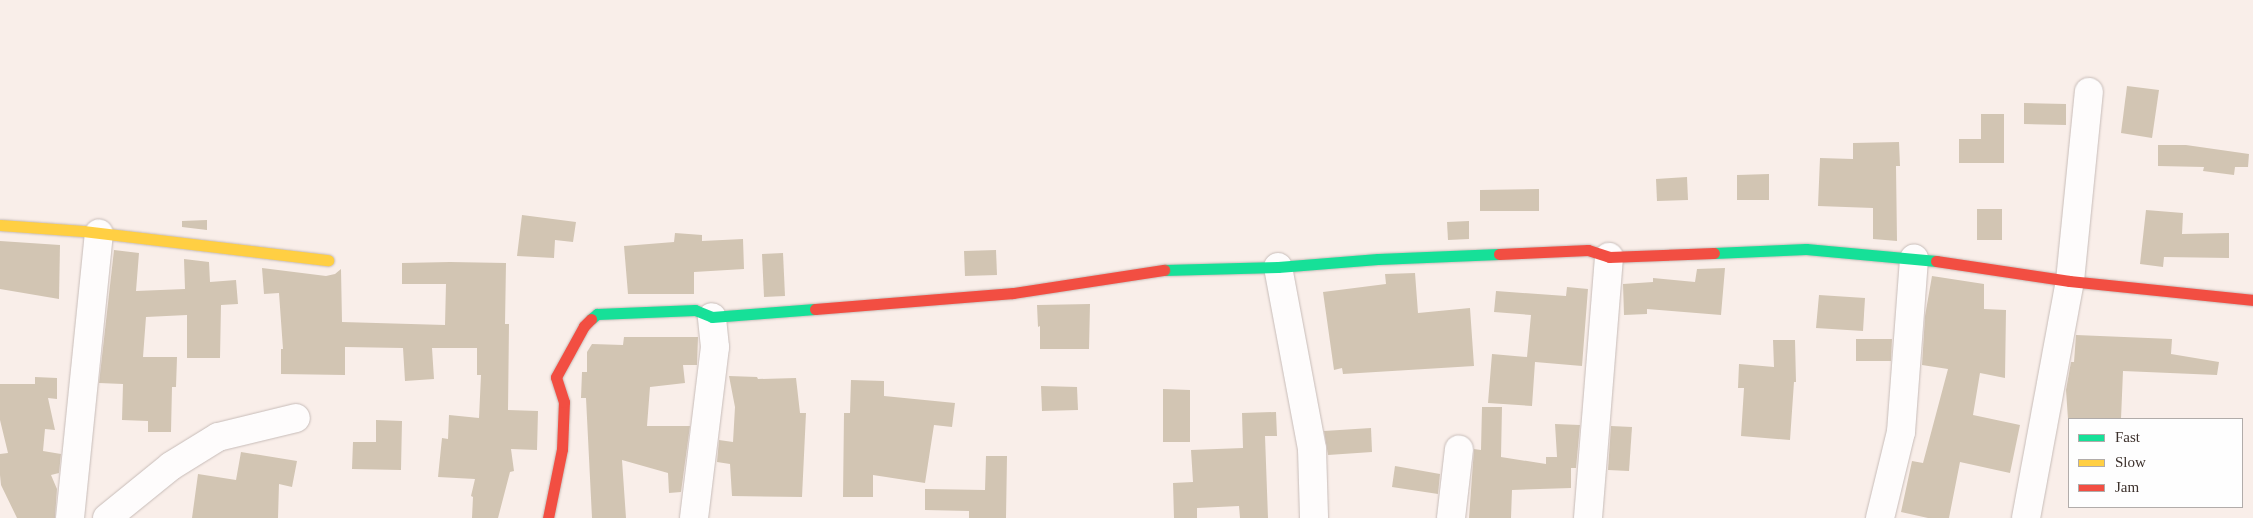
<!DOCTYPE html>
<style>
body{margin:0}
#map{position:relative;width:2253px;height:518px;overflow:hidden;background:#f9eee9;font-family:Georgia,serif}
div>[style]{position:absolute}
.building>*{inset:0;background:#d2c5b3}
.roads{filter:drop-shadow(0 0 1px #c7bcb8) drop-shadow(0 0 1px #c7bcb8)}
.street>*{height:28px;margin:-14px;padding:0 14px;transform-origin:14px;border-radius:14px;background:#fefcfc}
.fast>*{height:11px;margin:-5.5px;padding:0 5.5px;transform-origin:5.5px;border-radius:5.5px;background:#16e098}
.slow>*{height:11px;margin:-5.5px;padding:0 5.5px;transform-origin:5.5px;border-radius:5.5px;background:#ffcf43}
.jam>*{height:11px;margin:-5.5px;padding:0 5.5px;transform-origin:5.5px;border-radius:5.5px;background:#f24e42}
span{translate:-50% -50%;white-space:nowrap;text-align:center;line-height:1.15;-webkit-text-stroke:4px #fefefe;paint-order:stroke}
.legend{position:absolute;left:2068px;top:418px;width:175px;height:90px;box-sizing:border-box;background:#fefefe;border:1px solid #b1acaa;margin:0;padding:6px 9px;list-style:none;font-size:15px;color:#3d312c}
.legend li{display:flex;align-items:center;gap:10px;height:25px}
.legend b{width:25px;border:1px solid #b1acaa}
</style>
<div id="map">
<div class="building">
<i style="clip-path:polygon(2127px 86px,2159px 90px,2152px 138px,2121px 133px)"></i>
<i style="clip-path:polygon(2024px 103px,2066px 104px,2066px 125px,2024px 124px)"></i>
<i style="clip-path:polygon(1981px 114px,2004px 114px,2004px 163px,1959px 163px,1959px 139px,1981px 139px)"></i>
<i style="clip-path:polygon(1899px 142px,1900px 166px,1896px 166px,1897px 241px,1873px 239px,1873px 208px,1818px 206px,1820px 158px,1853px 159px,1853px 143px)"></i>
<i style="clip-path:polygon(2158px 145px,2186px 145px,2249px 154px,2248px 167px,2235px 167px,2234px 175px,2203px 171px,2204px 167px,2158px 166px)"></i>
<i style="clip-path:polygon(1769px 174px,1769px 200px,1737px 200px,1737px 175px)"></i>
<i style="clip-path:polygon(1687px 177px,1688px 200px,1657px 201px,1656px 179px)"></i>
<i style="clip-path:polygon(1539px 189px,1539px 211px,1480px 211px,1480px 190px)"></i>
<i style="clip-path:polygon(1977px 209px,2002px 209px,2002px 240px,1977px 240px)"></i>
<i style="clip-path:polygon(2146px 210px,2183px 213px,2182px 234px,2229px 233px,2229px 258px,2164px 257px,2163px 267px,2140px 264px)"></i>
<i style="clip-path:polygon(522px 215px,576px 222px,573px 242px,555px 240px,554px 258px,517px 256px)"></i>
<i style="clip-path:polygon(207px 220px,207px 230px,182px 227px,182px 221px)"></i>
<i style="clip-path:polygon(1469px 221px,1469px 239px,1448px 240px,1447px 222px)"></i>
<i style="clip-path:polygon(675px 233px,702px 235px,702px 241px,743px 239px,744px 269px,694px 272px,694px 294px,628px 294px,624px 246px,674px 242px)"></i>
<i style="clip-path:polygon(0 241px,60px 245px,59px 299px,0 289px)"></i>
<i style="clip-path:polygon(114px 250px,139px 253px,136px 291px,185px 289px,184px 259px,209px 262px,210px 282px,236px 280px,238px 304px,221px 305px,220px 358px,187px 358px,187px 315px,146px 317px,143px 357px,177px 357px,176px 387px,172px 387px,171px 432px,148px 432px,148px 421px,122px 420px,123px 384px,99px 383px)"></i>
<i style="clip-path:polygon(996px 250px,997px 275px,965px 276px,964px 251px)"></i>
<i style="clip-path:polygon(783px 253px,785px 296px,764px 297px,762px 254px)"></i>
<i style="clip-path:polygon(450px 262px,506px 263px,505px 324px,509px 324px,508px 410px,538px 411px,537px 450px,511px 449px,514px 471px,510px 472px,498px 518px,472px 518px,473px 497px,471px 496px,475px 479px,438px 477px,442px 438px,448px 439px,449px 415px,479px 418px,481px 375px,477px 375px,477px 348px,432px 348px,434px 379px,405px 381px,403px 348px,345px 347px,345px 375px,281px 374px,281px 349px,283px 349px,279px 293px,264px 294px,262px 268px,326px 276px,335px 274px,341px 269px,342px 322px,445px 325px,446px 284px,402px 284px,402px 263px)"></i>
<i style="clip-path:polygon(1725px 268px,1721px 315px,1647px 309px,1647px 314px,1624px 315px,1623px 284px,1653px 282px,1653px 278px,1695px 282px,1697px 269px)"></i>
<i style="clip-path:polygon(1415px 273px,1418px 313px,1470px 308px,1474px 366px,1343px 374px,1342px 368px,1334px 370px,1323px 292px,1386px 284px,1385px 274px)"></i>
<i style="clip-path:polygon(1932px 276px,1984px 284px,1984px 309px,2006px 310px,2005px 378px,1980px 373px,1973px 415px,2020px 425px,2010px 473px,1960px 462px,1949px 518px,1928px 518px,1901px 512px,1912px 461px,1923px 463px,1948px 369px,1922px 365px,1925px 316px)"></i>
<i style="clip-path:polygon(1567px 287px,1588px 289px,1582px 366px,1535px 362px,1532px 406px,1488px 403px,1492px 354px,1527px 357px,1531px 315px,1494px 312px,1496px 291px,1566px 296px)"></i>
<i style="clip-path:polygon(1819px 295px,1865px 298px,1863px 331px,1816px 328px)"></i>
<i style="clip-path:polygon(1090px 304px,1089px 349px,1040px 349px,1040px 326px,1038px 327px,1037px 305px)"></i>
<i style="clip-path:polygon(2076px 335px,2172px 339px,2171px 354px,2219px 362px,2217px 375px,2123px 371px,2121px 419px,2068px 419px,2066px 390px,2071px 362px,2074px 362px)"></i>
<i style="clip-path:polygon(624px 337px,698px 337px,697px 365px,683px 365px,685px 383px,650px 387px,647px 426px,690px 426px,681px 492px,669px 493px,668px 473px,622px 460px,626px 518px,592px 518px,586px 398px,581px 398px,582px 372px,587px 372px,587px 352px,592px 344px,623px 345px)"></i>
<i style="clip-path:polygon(1856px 339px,1892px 339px,1891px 361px,1856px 361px)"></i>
<i style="clip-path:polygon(1773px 340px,1795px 340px,1796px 382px,1794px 382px,1790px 440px,1741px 436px,1744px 388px,1738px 388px,1739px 364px,1774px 367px)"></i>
<i style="clip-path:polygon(729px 376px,757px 377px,758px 379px,796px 378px,800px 413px,806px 413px,802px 497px,732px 496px,730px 464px,717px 462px,719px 440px,733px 442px,735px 407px)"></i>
<i style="clip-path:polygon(35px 377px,57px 378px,57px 399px,48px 398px,55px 430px,45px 429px,43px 451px,61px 454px,59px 473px,51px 475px,57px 489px,55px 518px,17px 518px,1px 485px,0 475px,0 454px,8px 453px,0 420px,0 384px,35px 384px)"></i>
<i style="clip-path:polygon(851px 380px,884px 381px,884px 396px,955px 403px,952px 427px,934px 425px,925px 483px,873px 475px,873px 497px,843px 497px,844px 413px,850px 413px)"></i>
<i style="clip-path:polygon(1041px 386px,1077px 387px,1078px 410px,1042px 411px)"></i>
<i style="clip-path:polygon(1163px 389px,1190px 390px,1190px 442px,1163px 442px)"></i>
<i style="clip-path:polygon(1482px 407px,1502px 407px,1501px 457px,1546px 464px,1546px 457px,1557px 457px,1555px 424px,1580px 425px,1576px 468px,1571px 468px,1571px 488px,1512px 490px,1511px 518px,1469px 518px,1474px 449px,1481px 450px)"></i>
<i style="clip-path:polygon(1276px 412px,1277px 436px,1265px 436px,1268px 518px,1240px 518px,1239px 506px,1197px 508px,1197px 518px,1174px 518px,1173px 483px,1193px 482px,1191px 450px,1243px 448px,1242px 413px)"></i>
<i style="clip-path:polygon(376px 420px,402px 421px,401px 470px,352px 469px,353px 442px,376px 442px)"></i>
<i style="clip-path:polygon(1611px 426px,1632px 427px,1629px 471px,1608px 470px)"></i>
<i style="clip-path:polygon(1371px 428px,1372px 452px,1328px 455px,1324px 431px)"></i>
<i style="clip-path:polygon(241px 452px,297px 461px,292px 487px,279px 484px,278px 518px,192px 518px,198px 474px,236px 480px)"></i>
<i style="clip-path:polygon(986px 456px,1007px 456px,1006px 518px,969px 518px,969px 511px,925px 510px,925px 489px,985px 490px)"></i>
<i style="clip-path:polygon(1395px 466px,1440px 474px,1438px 494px,1392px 487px)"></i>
</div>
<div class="roads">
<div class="street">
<i style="left:1278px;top:267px;width:185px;rotate:79.4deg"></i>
<i style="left:1312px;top:449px;width:69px;rotate:88.3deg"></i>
<i style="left:70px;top:518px;width:286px;rotate:-84.2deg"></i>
<i style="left:107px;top:518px;width:82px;rotate:-39.1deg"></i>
<i style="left:171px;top:466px;width:55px;rotate:-31.7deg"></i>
<i style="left:218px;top:437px;width:80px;rotate:-13.7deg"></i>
<i style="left:694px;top:518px;width:172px;rotate:-83deg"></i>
<i style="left:715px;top:347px;width:30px;rotate:-96deg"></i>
<i style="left:1451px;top:518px;width:69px;rotate:-83.4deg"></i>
<i style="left:1588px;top:518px;width:262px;rotate:-85.4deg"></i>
<i style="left:1880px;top:518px;width:89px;rotate:-76.3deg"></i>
<i style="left:1901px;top:432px;width:174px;rotate:-85.7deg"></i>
<i style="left:2026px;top:518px;width:241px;rotate:-79.5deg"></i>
<i style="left:2070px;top:281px;width:190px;rotate:-84.3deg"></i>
</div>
<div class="fast">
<i style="left:1714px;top:253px;width:92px;rotate:-2.5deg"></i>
<i style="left:1806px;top:249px;width:131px;rotate:5.3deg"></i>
<i style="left:1164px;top:270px;width:114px;rotate:-1.5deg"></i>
<i style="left:1278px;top:267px;width:100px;rotate:-4.6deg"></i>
<i style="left:1378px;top:259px;width:121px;rotate:-2.4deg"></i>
<i style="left:591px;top:319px;width:8px;rotate:-40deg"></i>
<i style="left:597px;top:314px;width:98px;rotate:-2.3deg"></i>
<i style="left:695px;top:310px;width:18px;rotate:22deg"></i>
<i style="left:712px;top:317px;width:103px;rotate:-4.4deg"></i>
</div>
<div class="slow">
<i style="left:0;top:225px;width:83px;rotate:4.1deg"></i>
<i style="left:83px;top:231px;width:247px;rotate:6.8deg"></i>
</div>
<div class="jam">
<i style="left:1499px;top:254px;width:89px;rotate:-2.6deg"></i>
<i style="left:1588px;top:250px;width:22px;rotate:18deg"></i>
<i style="left:1609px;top:257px;width:105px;rotate:-2.2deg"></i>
<i style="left:1936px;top:261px;width:135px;rotate:8.5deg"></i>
<i style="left:2070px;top:281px;width:184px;rotate:5.9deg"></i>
<i style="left:815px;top:309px;width:199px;rotate:-4.6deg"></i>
<i style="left:1013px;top:293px;width:153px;rotate:-8.7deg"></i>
<i style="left:548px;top:518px;width:70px;rotate:-78.5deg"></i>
<i style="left:562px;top:449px;width:47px;rotate:-87.6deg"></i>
<i style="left:564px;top:402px;width:26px;rotate:-108deg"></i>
<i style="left:556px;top:377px;width:58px;rotate:-61.2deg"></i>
<i style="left:584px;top:326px;width:10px;rotate:-45deg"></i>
</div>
</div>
<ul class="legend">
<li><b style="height:6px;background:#16e098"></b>Fast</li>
<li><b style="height:6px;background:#ffcf43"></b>Slow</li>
<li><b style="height:6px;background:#f24e42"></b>Jam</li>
</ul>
</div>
